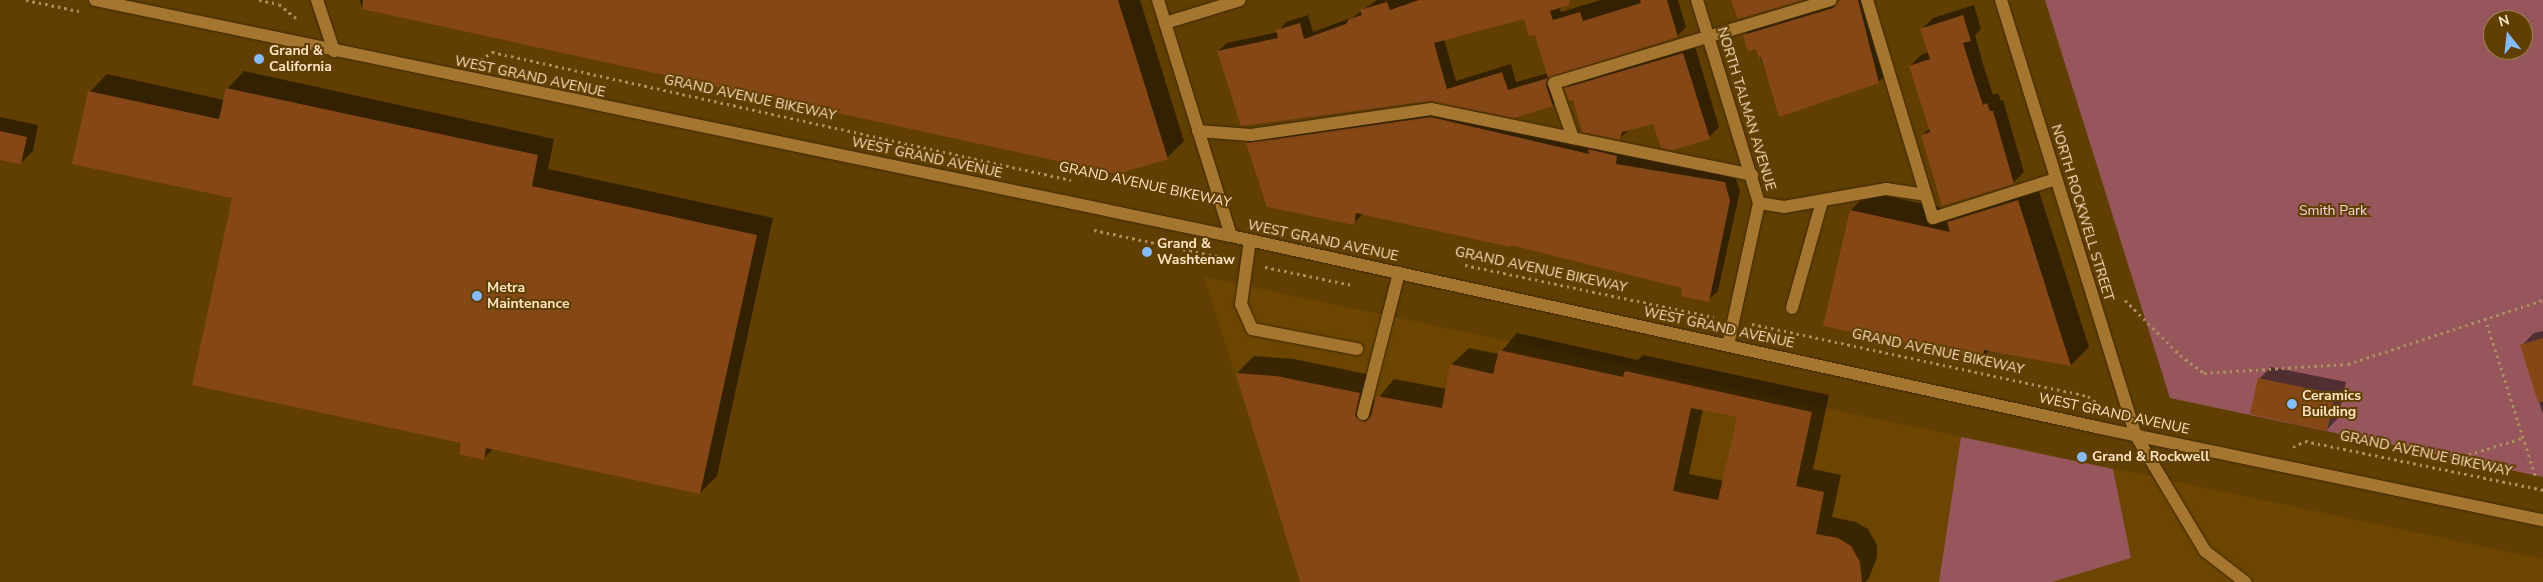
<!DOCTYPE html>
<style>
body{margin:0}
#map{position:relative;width:2543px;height:582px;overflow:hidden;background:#613f03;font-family:"Nunito Sans",sans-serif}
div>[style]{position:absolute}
.built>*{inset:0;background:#6c4600}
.green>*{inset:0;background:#96565c}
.shadow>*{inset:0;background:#0007}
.building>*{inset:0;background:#864716}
.path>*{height:3px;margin-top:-1.5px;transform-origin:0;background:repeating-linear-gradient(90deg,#ac8e5f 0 2.5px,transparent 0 6.5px)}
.roads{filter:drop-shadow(0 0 1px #3f2801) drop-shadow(0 0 1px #3f2801)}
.lane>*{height:12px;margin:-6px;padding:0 6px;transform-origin:6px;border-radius:6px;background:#a47630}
.street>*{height:12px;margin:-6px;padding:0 6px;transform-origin:6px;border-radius:6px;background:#a47630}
.secondary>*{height:12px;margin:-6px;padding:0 6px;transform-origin:6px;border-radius:6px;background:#a47630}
.dots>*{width:14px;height:14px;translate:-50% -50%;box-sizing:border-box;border:2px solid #613f03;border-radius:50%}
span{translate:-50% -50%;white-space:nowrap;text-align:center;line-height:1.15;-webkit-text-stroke:4px #613f03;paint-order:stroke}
.poi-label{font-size:14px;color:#fde3c2;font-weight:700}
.left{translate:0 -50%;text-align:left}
.street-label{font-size:14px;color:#fde3c2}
.park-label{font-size:14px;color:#f3d7d8}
.north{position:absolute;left:2483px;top:10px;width:50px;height:50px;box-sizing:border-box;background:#613f03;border:1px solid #9f814f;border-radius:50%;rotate:344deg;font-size:14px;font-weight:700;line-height:20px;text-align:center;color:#fde3c2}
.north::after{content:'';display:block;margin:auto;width:18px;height:22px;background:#86bbfb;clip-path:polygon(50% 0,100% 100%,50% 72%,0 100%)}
</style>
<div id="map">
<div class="built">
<i style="clip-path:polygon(1204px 277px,2543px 559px,2543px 582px,1301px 582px)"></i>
</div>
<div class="green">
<i style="clip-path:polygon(evenodd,2045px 0,2543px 0,2543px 477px,2170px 398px,2045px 0,2493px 20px,2523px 20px,2523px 50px,2493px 50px,2493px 20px)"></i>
<i style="clip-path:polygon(1961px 437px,2113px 469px,2131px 558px,2052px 582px,1939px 582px)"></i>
</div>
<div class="shadow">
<i style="clip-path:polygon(360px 0,1140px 0,1184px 141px,1167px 158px,362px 8px)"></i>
<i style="clip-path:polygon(evenodd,1377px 0,1557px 0,1561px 12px,1601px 0,1678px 0,1686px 27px,1677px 36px,1554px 76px,1561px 96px,1553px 105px,1514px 116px,1218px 51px,1227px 43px,1278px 32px,1286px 22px,1308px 15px,1313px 32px,1353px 17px,1377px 0,1525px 17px,1535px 33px,1548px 73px,1516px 82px,1511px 64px,1456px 81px,1444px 39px,1525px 17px)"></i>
<i style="clip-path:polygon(1839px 0,1869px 0,1888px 73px,1878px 82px,1780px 116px,1757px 47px,1745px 35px,1754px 26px)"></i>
<i style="clip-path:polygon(1974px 5px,1981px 29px,1975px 35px,1983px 64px,1993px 95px,1998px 93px,2001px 101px,2003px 100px,2024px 172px,2013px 183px,1922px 135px,1930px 128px,1910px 66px,1921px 55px,1929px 52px,1922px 29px,1933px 18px)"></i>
<i style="clip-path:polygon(1694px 43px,1719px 127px,1709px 137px,1654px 122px,1630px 129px,1620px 138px,1566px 89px,1576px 78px)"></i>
<i style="clip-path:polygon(244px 71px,554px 139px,548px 169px,773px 218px,717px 476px,700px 493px,494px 448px,483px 459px,463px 442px,234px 197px,90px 92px,107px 74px,224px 100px,227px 89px)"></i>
<i style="clip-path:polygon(1441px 108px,1734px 173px,1740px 191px,1718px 291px,1708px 300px,1684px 287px,1512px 244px,1363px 214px,1353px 223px,1247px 143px,1257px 133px)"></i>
<i style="clip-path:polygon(0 117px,38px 125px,33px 151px,21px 163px,0 158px)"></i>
<i style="clip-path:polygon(2036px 182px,2089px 347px,2071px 365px,1990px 350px,1981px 358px,1825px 325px,1851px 210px,1869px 192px,1959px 212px)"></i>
<i style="clip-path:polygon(2543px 331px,2543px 415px,2522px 345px,2534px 333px)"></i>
<i style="clip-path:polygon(evenodd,1517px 333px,1638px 360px,1643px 355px,1829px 395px,1813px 469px,1841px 475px,1832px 517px,1856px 522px,1868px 529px,1877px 545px,1877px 557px,1869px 578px,1865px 582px,1302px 582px,1237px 373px,1254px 356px,1294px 359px,1376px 376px,1372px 398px,1376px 401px,1394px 379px,1447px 389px,1451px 365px,1469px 348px,1499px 354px,1517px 333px,1703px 409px,1738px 416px,1724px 481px,1689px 474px,1703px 409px)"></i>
<i style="clip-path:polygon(2271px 367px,2346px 382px,2338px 418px,2327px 430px,2259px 379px)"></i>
</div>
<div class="building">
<i style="clip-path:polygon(363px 0,1118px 0,1168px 159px,1117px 174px,362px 9px)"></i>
<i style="clip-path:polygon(1419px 0,1569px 0,1569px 5px,1550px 11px,1553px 20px,1580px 12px,1583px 21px,1641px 3px,1640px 0,1667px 0,1678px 37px,1548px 78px,1535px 35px,1529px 36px,1524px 19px,1434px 43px,1447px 89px,1502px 72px,1508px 90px,1548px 78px,1546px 85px,1553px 106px,1514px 118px,1430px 101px,1241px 126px,1217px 51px,1278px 38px,1276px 30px,1300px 23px,1304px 39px,1346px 24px,1349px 19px,1362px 15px,1360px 10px,1387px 2px,1390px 10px)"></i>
<i style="clip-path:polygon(1731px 0,1803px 0,1738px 19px)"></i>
<i style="clip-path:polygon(1839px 0,1858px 0,1879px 83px,1779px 117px,1761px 57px,1759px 58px,1756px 49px,1748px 51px,1743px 35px,1833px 8px)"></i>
<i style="clip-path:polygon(1963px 15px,1971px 41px,1963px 43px,1973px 75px,1983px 105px,1987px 103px,1990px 111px,1993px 111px,2014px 184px,1942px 206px,1921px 135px,1930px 132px,1909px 66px,1930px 59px,1920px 29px)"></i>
<i style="clip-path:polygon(1683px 53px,1710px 139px,1672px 150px,1661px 148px,1653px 124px,1622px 132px,1620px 140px,1582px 132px,1573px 100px,1569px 101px,1564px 88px)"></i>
<i style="clip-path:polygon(226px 88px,538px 155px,532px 186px,757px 235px,700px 494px,486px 448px,484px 460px,459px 454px,461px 443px,192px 385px,232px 198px,72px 164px,88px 91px,219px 119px)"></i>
<i style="clip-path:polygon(1431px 117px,1589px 154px,1588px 149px,1617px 156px,1616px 164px,1725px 182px,1730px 201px,1709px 302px,1681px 296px,1682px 288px,1511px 245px,1510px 247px,1356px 213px,1354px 225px,1267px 207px,1246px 143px)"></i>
<i style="clip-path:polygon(0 131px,27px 137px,21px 164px,0 160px)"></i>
<i style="clip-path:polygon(2018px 200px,2071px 366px,1984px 350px,1982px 360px,1823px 326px,1850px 210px,1950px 232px,1947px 222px)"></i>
<i style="clip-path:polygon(2543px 338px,2543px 402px,2538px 402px,2520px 345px)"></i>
<i style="clip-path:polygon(evenodd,1499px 350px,1623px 377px,1625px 371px,1812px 412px,1796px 486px,1824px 492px,1816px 534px,1838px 538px,1851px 546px,1860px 562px,1862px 582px,1300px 582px,1236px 373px,1276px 376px,1360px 393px,1355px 416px,1365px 422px,1371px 416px,1376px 396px,1442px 408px,1450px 364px,1493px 374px,1499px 350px,1691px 408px,1737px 417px,1718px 500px,1673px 491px,1691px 408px)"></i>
<i style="clip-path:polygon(2258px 378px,2335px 394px,2327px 431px,2250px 414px)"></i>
</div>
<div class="path">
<i style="left:26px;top:0;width:54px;rotate:11.7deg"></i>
<i style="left:259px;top:0;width:20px;rotate:11deg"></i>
<i style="left:279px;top:4px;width:26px;rotate:40deg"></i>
<i style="left:481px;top:60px;width:14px;rotate:-36deg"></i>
<i style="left:492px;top:52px;width:593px;rotate:12.47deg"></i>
<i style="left:1094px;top:230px;width:138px;rotate:12.1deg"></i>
<i style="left:1465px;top:265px;width:254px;rotate:11.8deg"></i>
<i style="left:1265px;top:267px;width:89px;rotate:11.7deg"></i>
<i style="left:2125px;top:300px;width:78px;rotate:45deg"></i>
<i style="left:2180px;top:355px;width:30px;rotate:37deg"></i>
<i style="left:2204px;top:373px;width:144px;rotate:-3.6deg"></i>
<i style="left:2348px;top:364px;width:205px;rotate:-18.2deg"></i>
<i style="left:2485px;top:318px;width:165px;rotate:72.3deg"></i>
<i style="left:1752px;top:324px;width:344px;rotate:12.1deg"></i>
<i style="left:2088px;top:396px;width:18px;rotate:38deg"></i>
<i style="left:2293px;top:447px;width:13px;rotate:-27deg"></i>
<i style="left:2305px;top:441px;width:243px;rotate:11.6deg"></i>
<i style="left:2450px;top:460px;width:76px;rotate:-16.8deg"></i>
</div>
<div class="roads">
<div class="lane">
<i style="left:1867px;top:0;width:228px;rotate:73.2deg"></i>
<i style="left:1933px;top:218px;width:129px;rotate:-17.6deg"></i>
<i style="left:1198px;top:131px;width:53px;rotate:4.3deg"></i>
<i style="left:1251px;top:135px;width:182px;rotate:-8.2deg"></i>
<i style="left:1431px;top:109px;width:328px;rotate:11.6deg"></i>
<i style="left:1573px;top:138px;width:58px;rotate:-109.1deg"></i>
<i style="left:1554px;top:83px;width:289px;rotate:-16.7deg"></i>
<i style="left:1759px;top:203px;width:25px;rotate:9deg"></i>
<i style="left:1784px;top:207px;width:104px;rotate:-10deg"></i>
<i style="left:1886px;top:189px;width:40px;rotate:8.5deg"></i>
<i style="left:1250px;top:240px;width:65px;rotate:98deg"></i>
<i style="left:1241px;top:304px;width:27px;rotate:66deg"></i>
<i style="left:1252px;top:329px;width:107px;rotate:10.8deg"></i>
<i style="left:1792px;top:308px;width:111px;rotate:-74.3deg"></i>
<i style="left:1363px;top:414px;width:146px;rotate:-75.7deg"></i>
<i style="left:2135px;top:434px;width:136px;rotate:59.1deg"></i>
<i style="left:2205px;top:551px;width:51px;rotate:37.8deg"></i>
</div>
<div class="street">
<i style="left:1158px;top:0;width:247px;rotate:72.8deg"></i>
<i style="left:1697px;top:0;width:212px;rotate:73deg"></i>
<i style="left:1759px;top:203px;width:145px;rotate:102.3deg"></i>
<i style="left:2001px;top:0;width:454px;rotate:72.8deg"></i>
<i style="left:1165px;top:23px;width:78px;rotate:-17deg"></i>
</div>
<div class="secondary">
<i style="left:95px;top:0;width:1160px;rotate:11.74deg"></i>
<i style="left:1231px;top:236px;width:886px;rotate:12.45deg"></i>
<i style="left:2096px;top:427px;width:457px;rotate:11.8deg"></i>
<i style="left:317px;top:0;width:54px;rotate:71.6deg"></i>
</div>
</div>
<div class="dots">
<i style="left:259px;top:59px;background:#86bbfb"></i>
<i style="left:1147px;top:252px;background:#86bbfb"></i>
<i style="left:477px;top:296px;background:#86bbfb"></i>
<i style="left:2292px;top:404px;background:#86bbfb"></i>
<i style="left:2082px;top:457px;background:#86bbfb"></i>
</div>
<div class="poi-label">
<span class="left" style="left:269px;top:59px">Grand &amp;<br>California</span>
<span class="left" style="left:1157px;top:252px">Grand &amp;<br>Washtenaw</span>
<span class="left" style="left:487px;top:296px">Metra<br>Maintenance</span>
<span class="left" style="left:2302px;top:404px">Ceramics<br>Building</span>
<span class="left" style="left:2092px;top:457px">Grand &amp; Rockwell</span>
</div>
<div class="street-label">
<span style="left:530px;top:77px;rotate:12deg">WEST GRAND AVENUE</span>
<span style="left:750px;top:98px;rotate:12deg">GRAND AVENUE BIKEWAY</span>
<span style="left:1746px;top:109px;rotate:73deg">NORTH TALMAN AVENUE</span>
<span style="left:927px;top:158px;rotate:12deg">WEST GRAND AVENUE</span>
<span style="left:1145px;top:185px;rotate:12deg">GRAND AVENUE BIKEWAY</span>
<span style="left:2082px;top:213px;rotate:73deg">NORTH ROCKWELL STREET</span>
<span style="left:1323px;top:241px;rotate:12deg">WEST GRAND AVENUE</span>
<span style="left:1541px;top:270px;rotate:12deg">GRAND AVENUE BIKEWAY</span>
<span style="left:1719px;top:328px;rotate:12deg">WEST GRAND AVENUE</span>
<span style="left:1938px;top:352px;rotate:12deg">GRAND AVENUE BIKEWAY</span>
<span style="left:2114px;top:414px;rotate:12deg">WEST GRAND AVENUE</span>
<span style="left:2426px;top:454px;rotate:12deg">GRAND AVENUE BIKEWAY</span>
</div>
<div class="park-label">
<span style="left:2333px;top:211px">Smith Park</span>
</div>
<div class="north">N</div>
</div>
